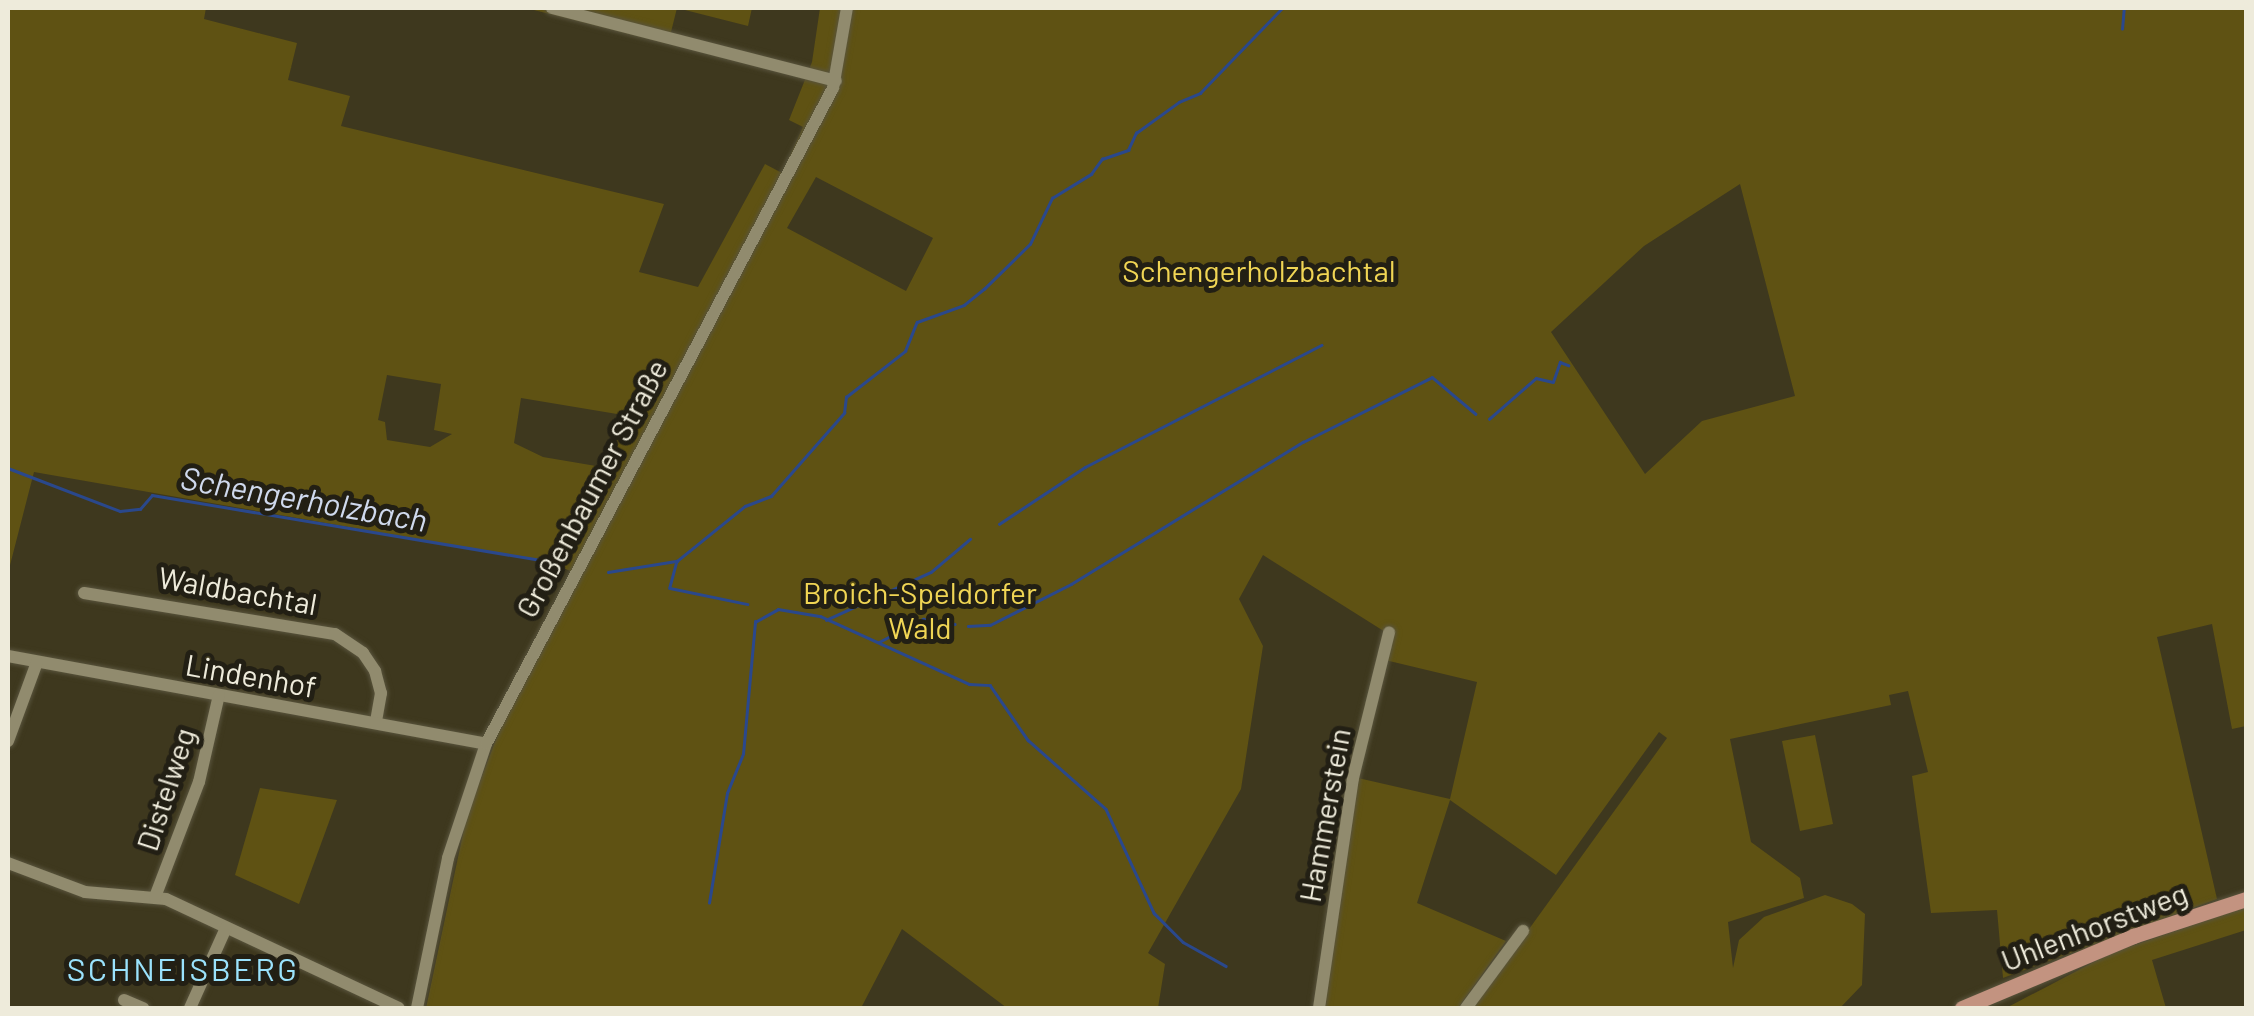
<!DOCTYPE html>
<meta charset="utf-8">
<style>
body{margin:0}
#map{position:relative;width:2254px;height:1016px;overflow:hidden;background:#3e381e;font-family:Barlow,sans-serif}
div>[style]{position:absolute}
.green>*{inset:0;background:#5f5213}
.stream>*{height:2.5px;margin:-1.25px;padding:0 1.25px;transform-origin:1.25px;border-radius:1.25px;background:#2a488c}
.roads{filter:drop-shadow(0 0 2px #59543d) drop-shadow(0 0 2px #59543d)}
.minor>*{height:12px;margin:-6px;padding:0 6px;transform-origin:6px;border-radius:6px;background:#918b6e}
.major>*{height:15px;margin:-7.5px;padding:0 7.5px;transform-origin:7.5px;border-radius:7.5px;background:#c39380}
span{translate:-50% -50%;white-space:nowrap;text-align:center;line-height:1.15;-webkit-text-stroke:10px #221f14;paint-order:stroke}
.park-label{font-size:30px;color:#f0d554}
.street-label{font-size:30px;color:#eeebdb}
.water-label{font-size:32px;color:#cfd9ed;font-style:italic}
.neighbourhood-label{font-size:32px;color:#9ae2fc;letter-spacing:2.5px}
.frame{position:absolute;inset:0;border:10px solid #eeebdb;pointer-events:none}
</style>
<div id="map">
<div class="green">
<i style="clip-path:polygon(evenodd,8px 8px,206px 8px,204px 19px,297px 43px,288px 80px,350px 96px,341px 126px,664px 204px,639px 272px,698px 287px,765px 164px,782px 173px,803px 127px,789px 120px,812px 62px,820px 8px,2246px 8px,2246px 726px,2232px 729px,2212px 624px,2157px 637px,2217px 899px,2003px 978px,1997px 910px,1931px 913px,1912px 776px,1928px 772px,1908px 691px,1889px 695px,1891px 705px,1730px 739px,1751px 842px,1800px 878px,1804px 898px,1728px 922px,1733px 968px,1739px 940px,1764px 917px,1825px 895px,1852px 904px,1865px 914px,1862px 985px,1840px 1008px,1472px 1008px,1667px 738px,1659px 732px,1556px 875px,1450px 800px,1417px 903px,1506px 941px,1458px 1008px,1323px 1008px,1358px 778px,1450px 799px,1477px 682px,1385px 660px,1390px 635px,1263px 555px,1239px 599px,1263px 646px,1241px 789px,1148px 953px,1165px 964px,1158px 1008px,1007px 1008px,902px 929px,861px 1008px,426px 1008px,467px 815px,505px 716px,580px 575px,549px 562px,34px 472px,8px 573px,8px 8px,816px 177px,933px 238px,906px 291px,787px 228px,816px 177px,8px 8px,1740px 184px,1795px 396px,1702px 421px,1645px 474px,1551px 332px,1644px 246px,1740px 184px,8px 8px,387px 375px,441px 384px,434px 430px,452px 434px,430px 447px,387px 440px,385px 422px,378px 420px,387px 375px,8px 8px,521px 398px,629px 416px,630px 417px,602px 467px,543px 457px,514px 443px,521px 398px)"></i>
<i style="clip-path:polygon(526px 8px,752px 8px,748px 26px,677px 8px,668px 44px)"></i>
<i style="clip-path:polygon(1815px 735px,1833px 824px,1800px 831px,1782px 741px)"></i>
<i style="clip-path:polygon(260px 788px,337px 800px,299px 904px,235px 875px)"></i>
<i style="clip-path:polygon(2246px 907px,2246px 930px,2152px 960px,2166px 1008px,2006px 1008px,2111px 953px)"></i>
</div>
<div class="stream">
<i style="left:2122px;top:29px;width:21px;rotate:-85deg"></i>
<i style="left:1489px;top:419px;width:62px;rotate:-41.1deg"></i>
<i style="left:1536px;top:378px;width:17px;rotate:13deg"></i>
<i style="left:1553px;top:382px;width:21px;rotate:-71deg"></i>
<i style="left:1560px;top:362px;width:9px;rotate:21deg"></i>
<i style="left:8px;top:468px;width:120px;rotate:21deg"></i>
<i style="left:120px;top:511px;width:20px;rotate:-6deg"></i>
<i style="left:140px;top:509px;width:18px;rotate:-49deg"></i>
<i style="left:152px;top:495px;width:400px;rotate:9.5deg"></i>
<i style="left:999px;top:524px;width:103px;rotate:-33.5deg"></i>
<i style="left:1085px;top:467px;width:266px;rotate:-27.3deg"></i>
<i style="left:677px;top:561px;width:28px;rotate:105deg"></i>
<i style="left:670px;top:588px;width:79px;rotate:11.7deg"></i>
<i style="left:608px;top:572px;width:70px;rotate:-9.1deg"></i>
<i style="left:677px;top:561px;width:87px;rotate:-39deg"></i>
<i style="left:745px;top:506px;width:28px;rotate:-21deg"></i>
<i style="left:771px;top:496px;width:111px;rotate:-48.7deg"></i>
<i style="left:844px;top:413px;width:16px;rotate:-83deg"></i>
<i style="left:846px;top:397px;width:75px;rotate:-37.9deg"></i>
<i style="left:905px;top:351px;width:31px;rotate:-68deg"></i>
<i style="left:917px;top:322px;width:50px;rotate:-19.9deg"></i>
<i style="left:964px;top:305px;width:26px;rotate:-39deg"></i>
<i style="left:984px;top:289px;width:64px;rotate:-44.4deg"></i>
<i style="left:1030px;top:244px;width:51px;rotate:-64.4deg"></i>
<i style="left:1052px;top:198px;width:46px;rotate:-31.6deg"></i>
<i style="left:1091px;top:174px;width:19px;rotate:-54deg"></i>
<i style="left:1102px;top:159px;width:28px;rotate:-19deg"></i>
<i style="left:1128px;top:150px;width:19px;rotate:-65deg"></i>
<i style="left:1136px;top:133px;width:53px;rotate:-35.8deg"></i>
<i style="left:1179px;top:102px;width:23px;rotate:-23deg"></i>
<i style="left:1200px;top:93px;width:118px;rotate:-46deg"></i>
<i style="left:826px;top:620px;width:115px;rotate:-24.6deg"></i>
<i style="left:931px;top:572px;width:51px;rotate:-40.2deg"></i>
<i style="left:968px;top:626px;width:22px;rotate:-3deg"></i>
<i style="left:990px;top:625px;width:91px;rotate:-26.8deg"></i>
<i style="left:1071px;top:584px;width:272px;rotate:-31.5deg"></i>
<i style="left:1303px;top:442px;width:144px;rotate:-26.7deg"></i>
<i style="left:1432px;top:377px;width:57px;rotate:40.1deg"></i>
<i style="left:879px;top:642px;width:50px;rotate:-27.6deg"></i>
<i style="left:923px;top:619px;width:32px;rotate:9deg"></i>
<i style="left:709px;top:903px;width:111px;rotate:-80.7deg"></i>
<i style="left:727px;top:793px;width:42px;rotate:-67.7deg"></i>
<i style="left:743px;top:754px;width:133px;rotate:-84.8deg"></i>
<i style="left:755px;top:622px;width:26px;rotate:-29deg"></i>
<i style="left:778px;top:609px;width:43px;rotate:9.5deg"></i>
<i style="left:820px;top:616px;width:164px;rotate:24.5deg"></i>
<i style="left:969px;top:684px;width:21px;rotate:3deg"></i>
<i style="left:990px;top:685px;width:67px;rotate:55.4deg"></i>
<i style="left:1028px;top:740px;width:104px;rotate:41.5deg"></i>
<i style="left:1106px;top:809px;width:115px;rotate:65.2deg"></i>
<i style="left:1154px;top:913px;width:41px;rotate:45deg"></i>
<i style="left:1183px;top:942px;width:49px;rotate:29.2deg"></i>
</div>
<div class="roads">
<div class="minor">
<i style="left:552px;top:8px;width:293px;rotate:14.4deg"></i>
<i style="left:84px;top:593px;width:254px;rotate:9.3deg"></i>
<i style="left:335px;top:634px;width:34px;rotate:34deg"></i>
<i style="left:363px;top:653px;width:22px;rotate:56deg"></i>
<i style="left:375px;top:671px;width:23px;rotate:75deg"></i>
<i style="left:381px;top:693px;width:29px;rotate:100deg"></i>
<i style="left:8px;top:656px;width:486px;rotate:10.4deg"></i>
<i style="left:8px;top:741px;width:84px;rotate:-69.8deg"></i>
<i style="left:8px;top:863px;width:82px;rotate:20.6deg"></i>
<i style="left:85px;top:892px;width:81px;rotate:4.9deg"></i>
<i style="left:166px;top:899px;width:257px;rotate:25.1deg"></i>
<i style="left:155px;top:897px;width:123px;rotate:-69.1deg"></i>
<i style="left:199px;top:782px;width:89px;rotate:-77.1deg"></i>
<i style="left:124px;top:1000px;width:21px;rotate:23deg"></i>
<i style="left:190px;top:1008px;width:88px;rotate:-65.8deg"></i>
<i style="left:417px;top:1008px;width:153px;rotate:-78.3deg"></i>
<i style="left:448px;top:858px;width:120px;rotate:-71.6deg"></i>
<i style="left:486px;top:744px;width:742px;rotate:-62.12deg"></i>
<i style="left:833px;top:88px;width:81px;rotate:-80.1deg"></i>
<i style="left:1319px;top:1008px;width:232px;rotate:-81.6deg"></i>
<i style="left:1353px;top:778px;width:150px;rotate:-76.1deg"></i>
<i style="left:1466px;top:1008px;width:96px;rotate:-53.5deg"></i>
</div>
<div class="major">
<i style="left:1962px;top:1008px;width:186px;rotate:-22.8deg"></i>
<i style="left:2133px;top:936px;width:119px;rotate:-18.1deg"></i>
</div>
</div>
<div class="park-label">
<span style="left:1259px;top:270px">Schengerholzbachtal</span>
<span style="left:920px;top:609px">Broich-Speldorfer<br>Wald</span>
</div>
<div class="street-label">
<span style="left:591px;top:488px;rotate:-62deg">Großenbaumer Straße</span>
<span style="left:238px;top:590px;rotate:10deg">Waldbachtal</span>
<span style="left:251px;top:675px;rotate:10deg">Lindenhof</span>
<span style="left:165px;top:789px;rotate:-72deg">Distelweg</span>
<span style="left:1324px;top:815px;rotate:-80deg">Hammerstein</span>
<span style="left:2094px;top:926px;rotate:-21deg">Uhlenhorstweg</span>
</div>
<div class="water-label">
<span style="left:304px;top:498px;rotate:10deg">Schengerholzbach</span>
</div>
<div class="neighbourhood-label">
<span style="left:183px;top:968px">SCHNEISBERG</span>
</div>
<div class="frame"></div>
</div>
